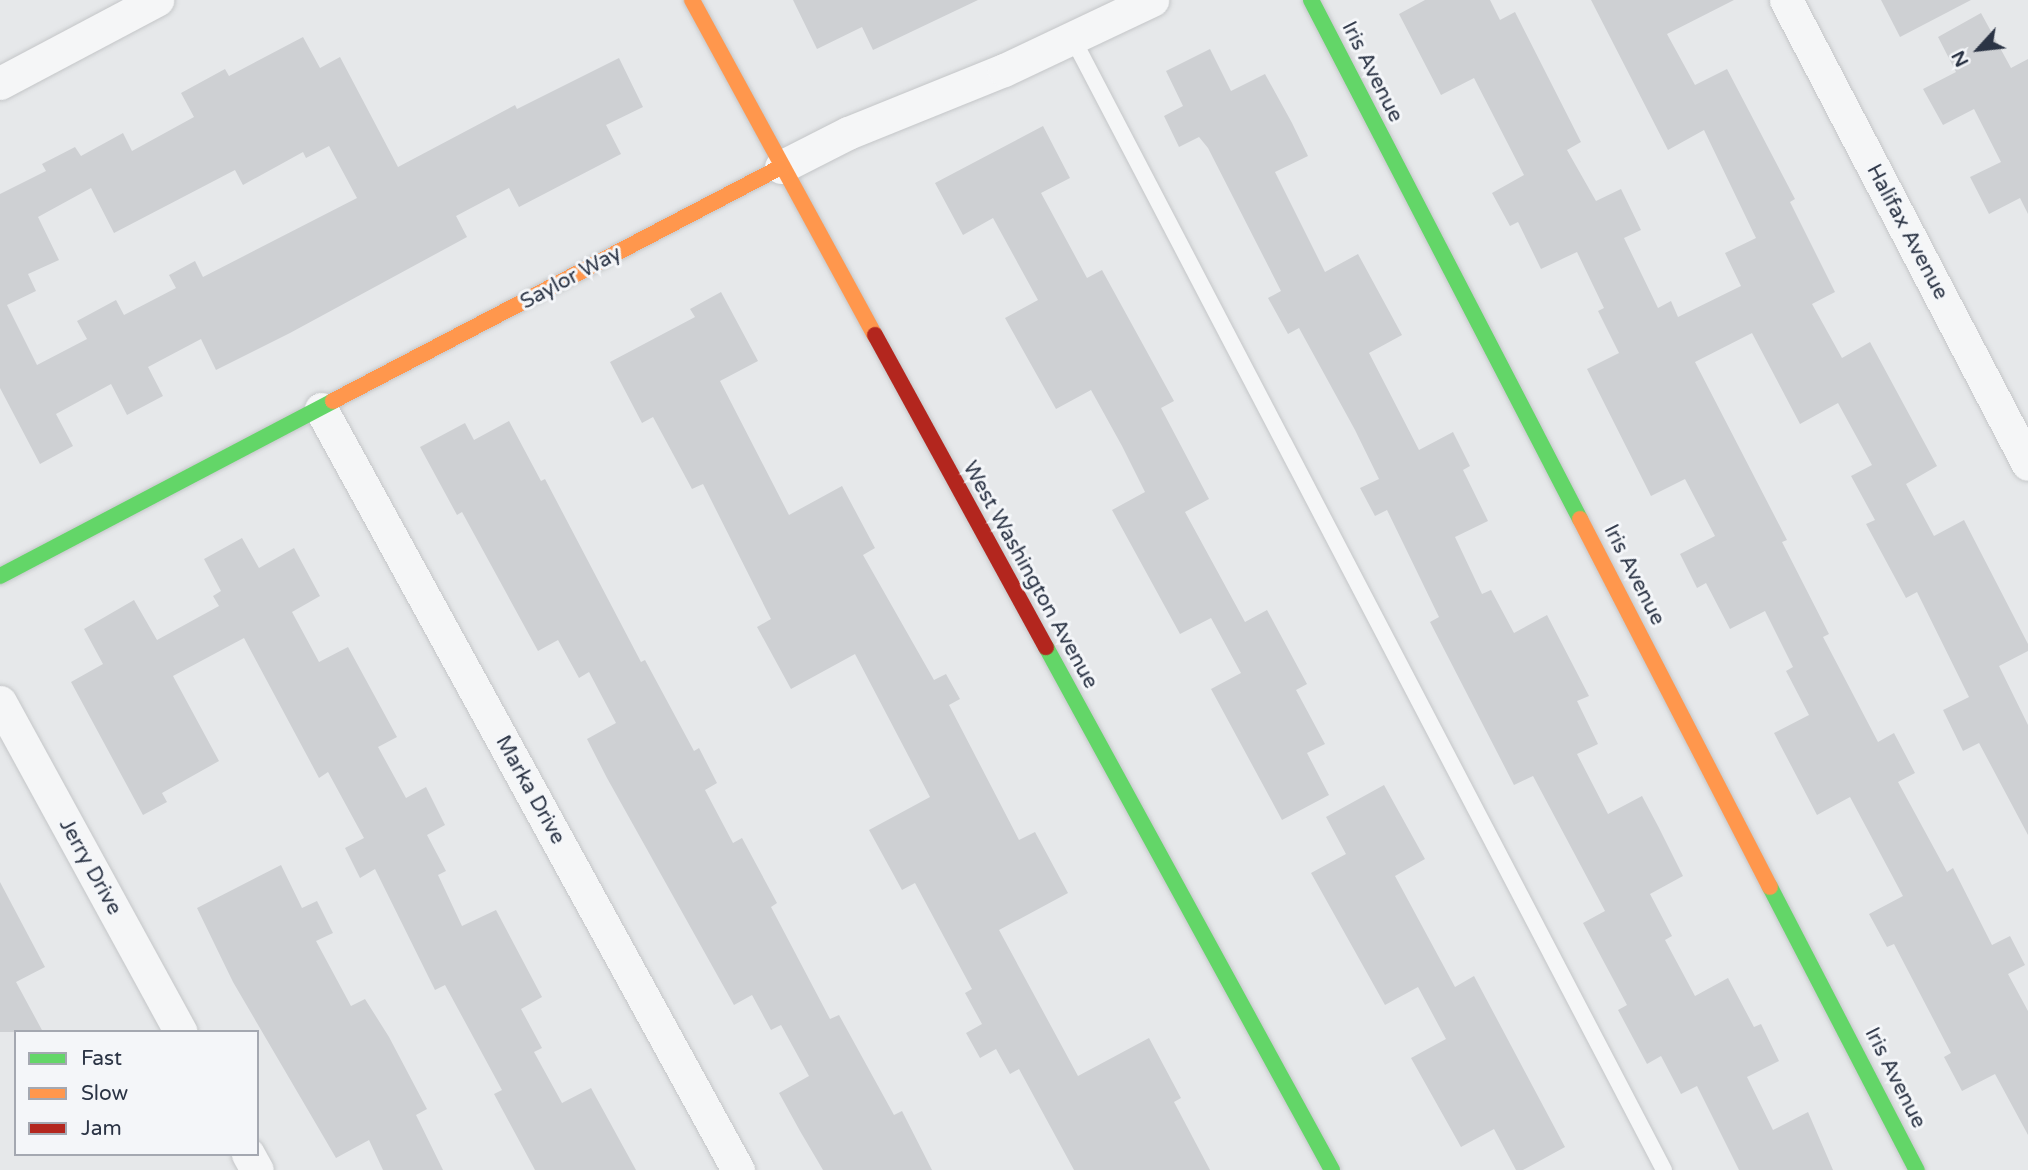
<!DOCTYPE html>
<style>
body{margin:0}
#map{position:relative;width:2028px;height:1170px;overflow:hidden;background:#e6e8ea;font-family:"Varela Round",sans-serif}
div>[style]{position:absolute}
.building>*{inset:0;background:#ced0d3}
.roads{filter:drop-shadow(0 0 2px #c4c6c8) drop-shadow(0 0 2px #c4c6c8)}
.lane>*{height:16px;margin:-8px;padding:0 8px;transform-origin:8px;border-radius:8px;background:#f5f6f7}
.street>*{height:33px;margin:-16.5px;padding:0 16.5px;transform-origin:16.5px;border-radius:16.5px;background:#f5f6f7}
.fast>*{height:16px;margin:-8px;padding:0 8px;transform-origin:8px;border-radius:8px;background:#63d668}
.slow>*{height:16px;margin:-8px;padding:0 8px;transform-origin:8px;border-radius:8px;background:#ff974d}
.jam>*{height:16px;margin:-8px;padding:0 8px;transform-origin:8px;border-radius:8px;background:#b3261e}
span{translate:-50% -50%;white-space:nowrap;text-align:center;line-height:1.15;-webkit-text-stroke:6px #f4f6f9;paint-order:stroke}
.street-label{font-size:21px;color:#2b3445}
.legend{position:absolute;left:14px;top:1030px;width:245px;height:126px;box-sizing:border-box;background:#f4f6f9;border:2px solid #a4a8b1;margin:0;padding:9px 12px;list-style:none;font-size:21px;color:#2b3445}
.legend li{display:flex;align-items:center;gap:14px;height:35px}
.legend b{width:35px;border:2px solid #a4a8b1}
.north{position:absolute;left:1944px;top:14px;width:70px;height:70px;-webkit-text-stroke:5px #f4f6f9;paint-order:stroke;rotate:243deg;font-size:19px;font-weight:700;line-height:28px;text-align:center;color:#2b3445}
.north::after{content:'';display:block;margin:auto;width:24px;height:32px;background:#2b3445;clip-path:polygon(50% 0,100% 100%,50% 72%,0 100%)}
</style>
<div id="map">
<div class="building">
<i style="clip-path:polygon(793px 0,978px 0,873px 50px,862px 27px,817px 49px)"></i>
<i style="clip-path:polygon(1425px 0,1490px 0,1500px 20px,1515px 12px,1581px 142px,1567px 150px,1596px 201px,1621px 189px,1641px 230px,1624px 238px,1658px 308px,1671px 301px,1678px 317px,1741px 286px,1725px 253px,1756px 238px,1704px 130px,1668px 150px,1591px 0,1734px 0,1667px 34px,1695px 85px,1727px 69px,1795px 199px,1790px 202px,1835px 292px,1812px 304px,1842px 358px,1870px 342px,1937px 466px,1906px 484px,1934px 536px,1964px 520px,2028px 644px,2028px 651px,1999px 666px,2028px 725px,2028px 835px,1979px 743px,1963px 751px,1943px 710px,1969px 697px,1917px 592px,1906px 598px,1866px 524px,1875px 520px,1851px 476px,1872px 465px,1838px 403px,1800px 424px,1752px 333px,1695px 362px,1787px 540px,1782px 542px,1829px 634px,1823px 637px,1878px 742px,1894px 733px,1915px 773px,1898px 782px,1947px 872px,1953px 868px,1992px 945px,2010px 936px,2025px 965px,2008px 974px,2028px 1011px,2028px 1135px,1995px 1074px,1962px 1091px,1944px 1057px,1951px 1053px,1894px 944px,1887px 947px,1869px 914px,1903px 896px,1850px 797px,1817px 815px,1774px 733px,1809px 715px,1786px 671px,1793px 667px,1765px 611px,1730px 629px,1706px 583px,1697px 588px,1680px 554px,1715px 536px,1685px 479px,1651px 496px,1587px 369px,1619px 353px,1598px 311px,1604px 308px,1577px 252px,1541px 269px,1518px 222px,1510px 226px,1492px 193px,1524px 175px,1474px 78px,1441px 95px,1399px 14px)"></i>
<i style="clip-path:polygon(1881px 0,1971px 0,1900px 37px)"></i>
<i style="clip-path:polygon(1981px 13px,2011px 68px,2028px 59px,2028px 214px,2020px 198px,1989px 214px,1970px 177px,2001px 162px,1974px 109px,1943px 125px,1923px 89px,1956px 72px,1938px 37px)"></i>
<i style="clip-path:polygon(evenodd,303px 37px,320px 68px,340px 57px,398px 167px,515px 105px,517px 109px,619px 58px,643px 107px,606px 125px,621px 154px,519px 207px,509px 188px,456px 216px,467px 237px,290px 333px,216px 370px,201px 339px,148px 367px,163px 396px,127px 415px,111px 384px,56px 414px,73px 446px,40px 464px,0 388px,0 194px,46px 171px,42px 164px,75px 147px,81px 156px,123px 133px,132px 151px,194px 117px,181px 93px,225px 69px,229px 76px,303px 37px,329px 146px,357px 198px,203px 277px,195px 261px,169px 275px,176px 288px,124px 315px,116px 300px,77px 321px,87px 339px,37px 365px,7px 305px,36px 291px,28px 274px,59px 260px,38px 217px,91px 188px,114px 233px,235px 170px,243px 185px,303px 152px,306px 158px,329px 146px)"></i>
<i style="clip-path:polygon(1210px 49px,1231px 91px,1265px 74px,1292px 123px,1308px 156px,1275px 172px,1325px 272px,1358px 254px,1402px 335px,1369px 353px,1419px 450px,1453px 432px,1470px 466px,1463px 470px,1488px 521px,1455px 537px,1482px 594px,1491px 590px,1514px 633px,1547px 615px,1589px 696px,1577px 701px,1598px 744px,1577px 754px,1608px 814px,1642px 796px,1659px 828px,1683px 876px,1650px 894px,1672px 936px,1665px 940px,1695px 996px,1728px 978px,1754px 1027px,1761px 1024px,1779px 1061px,1747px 1077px,1773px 1130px,1808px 1112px,1833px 1170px,1739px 1170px,1697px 1086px,1681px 1094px,1661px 1056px,1647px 1064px,1618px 1010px,1627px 1005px,1583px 923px,1605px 911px,1533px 776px,1514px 785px,1430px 622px,1439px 617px,1387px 510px,1375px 516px,1360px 488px,1379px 479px,1355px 430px,1299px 328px,1288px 334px,1268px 298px,1281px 291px,1208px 148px,1199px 137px,1179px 147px,1164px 116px,1183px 106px,1166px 71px)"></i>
<i style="clip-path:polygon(1043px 126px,1070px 178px,1041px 193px,1087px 278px,1102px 270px,1174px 401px,1161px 408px,1209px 499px,1185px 512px,1245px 622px,1267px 610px,1307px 684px,1296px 690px,1325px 744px,1307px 753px,1329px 795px,1282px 820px,1211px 689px,1241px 673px,1211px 618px,1180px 634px,1112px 510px,1145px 492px,1122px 446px,1091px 390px,1056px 409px,1005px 318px,1038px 300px,993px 218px,963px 235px,935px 183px)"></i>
<i style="clip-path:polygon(721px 292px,758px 361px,720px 381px,789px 515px,842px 486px,875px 548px,863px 555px,934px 680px,946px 674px,960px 699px,949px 705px,1019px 840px,1035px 832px,1068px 893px,999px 930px,1078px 1076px,1149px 1038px,1181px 1098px,1174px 1102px,1210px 1170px,1074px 1170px,1019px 1069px,1010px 1074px,996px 1049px,980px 1058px,966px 1033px,982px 1024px,965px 993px,972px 989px,915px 883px,902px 890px,869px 830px,930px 797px,855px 654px,791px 689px,757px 627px,771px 619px,703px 484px,692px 489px,653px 417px,642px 423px,610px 362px,695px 317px,690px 309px)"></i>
<i style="clip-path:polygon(509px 421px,541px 481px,545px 479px,641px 662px,645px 660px,694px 751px,699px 748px,717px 783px,705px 790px,733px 843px,742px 838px,777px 903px,771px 907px,830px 1019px,839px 1015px,894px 1115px,902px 1111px,932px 1170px,823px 1170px,800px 1131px,779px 1093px,809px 1076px,781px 1025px,771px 1030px,752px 995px,734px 1005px,607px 778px,587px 739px,616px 723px,589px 672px,579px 678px,558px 640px,538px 651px,462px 512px,457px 515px,420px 447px,465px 423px,474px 440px)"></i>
<i style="clip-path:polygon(242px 538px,259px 568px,294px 548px,320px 596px,292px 612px,319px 662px,348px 647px,397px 737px,378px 747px,406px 798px,426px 787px,445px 825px,427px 835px,446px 871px,438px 875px,462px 926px,496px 910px,542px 997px,521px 1009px,542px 1048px,534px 1052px,562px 1103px,591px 1088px,636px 1170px,535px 1170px,494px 1094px,502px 1090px,445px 985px,435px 990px,375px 869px,360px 878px,345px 848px,364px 838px,328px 772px,319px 778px,244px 638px,173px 676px,219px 761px,162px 793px,167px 802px,143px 815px,71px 682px,103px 664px,84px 629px,134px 600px,157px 640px,219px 606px,213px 596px,221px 591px,204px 559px)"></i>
<i style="clip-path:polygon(1384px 785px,1425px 859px,1395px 876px,1455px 987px,1474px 976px,1565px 1147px,1523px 1170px,1516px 1170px,1494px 1129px,1461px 1147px,1411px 1058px,1446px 1039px,1418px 987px,1385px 1005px,1311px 873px,1346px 854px,1326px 817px)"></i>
<i style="clip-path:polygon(281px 865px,302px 908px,317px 901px,333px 933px,316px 941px,351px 1006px,365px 999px,389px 1037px,427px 1109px,416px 1115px,443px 1170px,383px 1170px,369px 1140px,336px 1158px,233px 982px,197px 908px)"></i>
<i style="clip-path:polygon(0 882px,45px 967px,16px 982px,43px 1032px,0 1032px)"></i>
</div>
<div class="roads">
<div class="lane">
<i style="left:1073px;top:39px;width:1276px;rotate:62.41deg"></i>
</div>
<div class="street">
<i style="left:1786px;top:0;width:523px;rotate:62.46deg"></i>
<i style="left:0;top:83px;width:178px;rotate:-27.9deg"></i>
<i style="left:781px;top:167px;width:75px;rotate:-26.9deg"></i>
<i style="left:848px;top:133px;width:168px;rotate:-22deg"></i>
<i style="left:1004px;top:70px;width:164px;rotate:-25.3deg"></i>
<i style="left:321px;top:409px;width:868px;rotate:61.28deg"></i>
<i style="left:0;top:702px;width:376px;rotate:61.3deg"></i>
<i style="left:248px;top:1154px;width:18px;rotate:61deg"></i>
</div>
<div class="fast">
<i style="left:1311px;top:0;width:585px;rotate:62.6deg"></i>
<i style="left:0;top:576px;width:376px;rotate:-27.7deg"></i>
<i style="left:1046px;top:647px;width:596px;rotate:61.33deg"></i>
<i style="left:1770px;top:887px;width:319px;rotate:62.6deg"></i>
</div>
<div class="slow">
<i style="left:692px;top:0;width:382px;rotate:61.4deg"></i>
<i style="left:333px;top:401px;width:505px;rotate:-27.58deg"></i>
<i style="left:1580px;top:519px;width:414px;rotate:62.7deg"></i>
</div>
<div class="jam">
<i style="left:875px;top:335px;width:356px;rotate:61.3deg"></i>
</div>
</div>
<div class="street-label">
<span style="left:1372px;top:72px;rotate:63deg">Iris Avenue</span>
<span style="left:1907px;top:232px;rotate:62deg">Halifax Avenue</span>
<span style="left:571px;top:278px;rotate:-28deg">Saylor Way</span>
<span style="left:1030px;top:575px;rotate:61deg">West Washington Avenue</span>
<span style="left:1634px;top:575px;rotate:63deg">Iris Avenue</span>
<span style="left:530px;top:790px;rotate:61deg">Marka Drive</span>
<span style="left:90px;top:867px;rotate:61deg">Jerry Drive</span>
<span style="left:1895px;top:1078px;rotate:63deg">Iris Avenue</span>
</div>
<ul class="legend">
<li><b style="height:9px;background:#63d668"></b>Fast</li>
<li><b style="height:9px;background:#ff974d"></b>Slow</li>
<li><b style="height:9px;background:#b3261e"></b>Jam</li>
</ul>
<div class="north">N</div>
</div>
